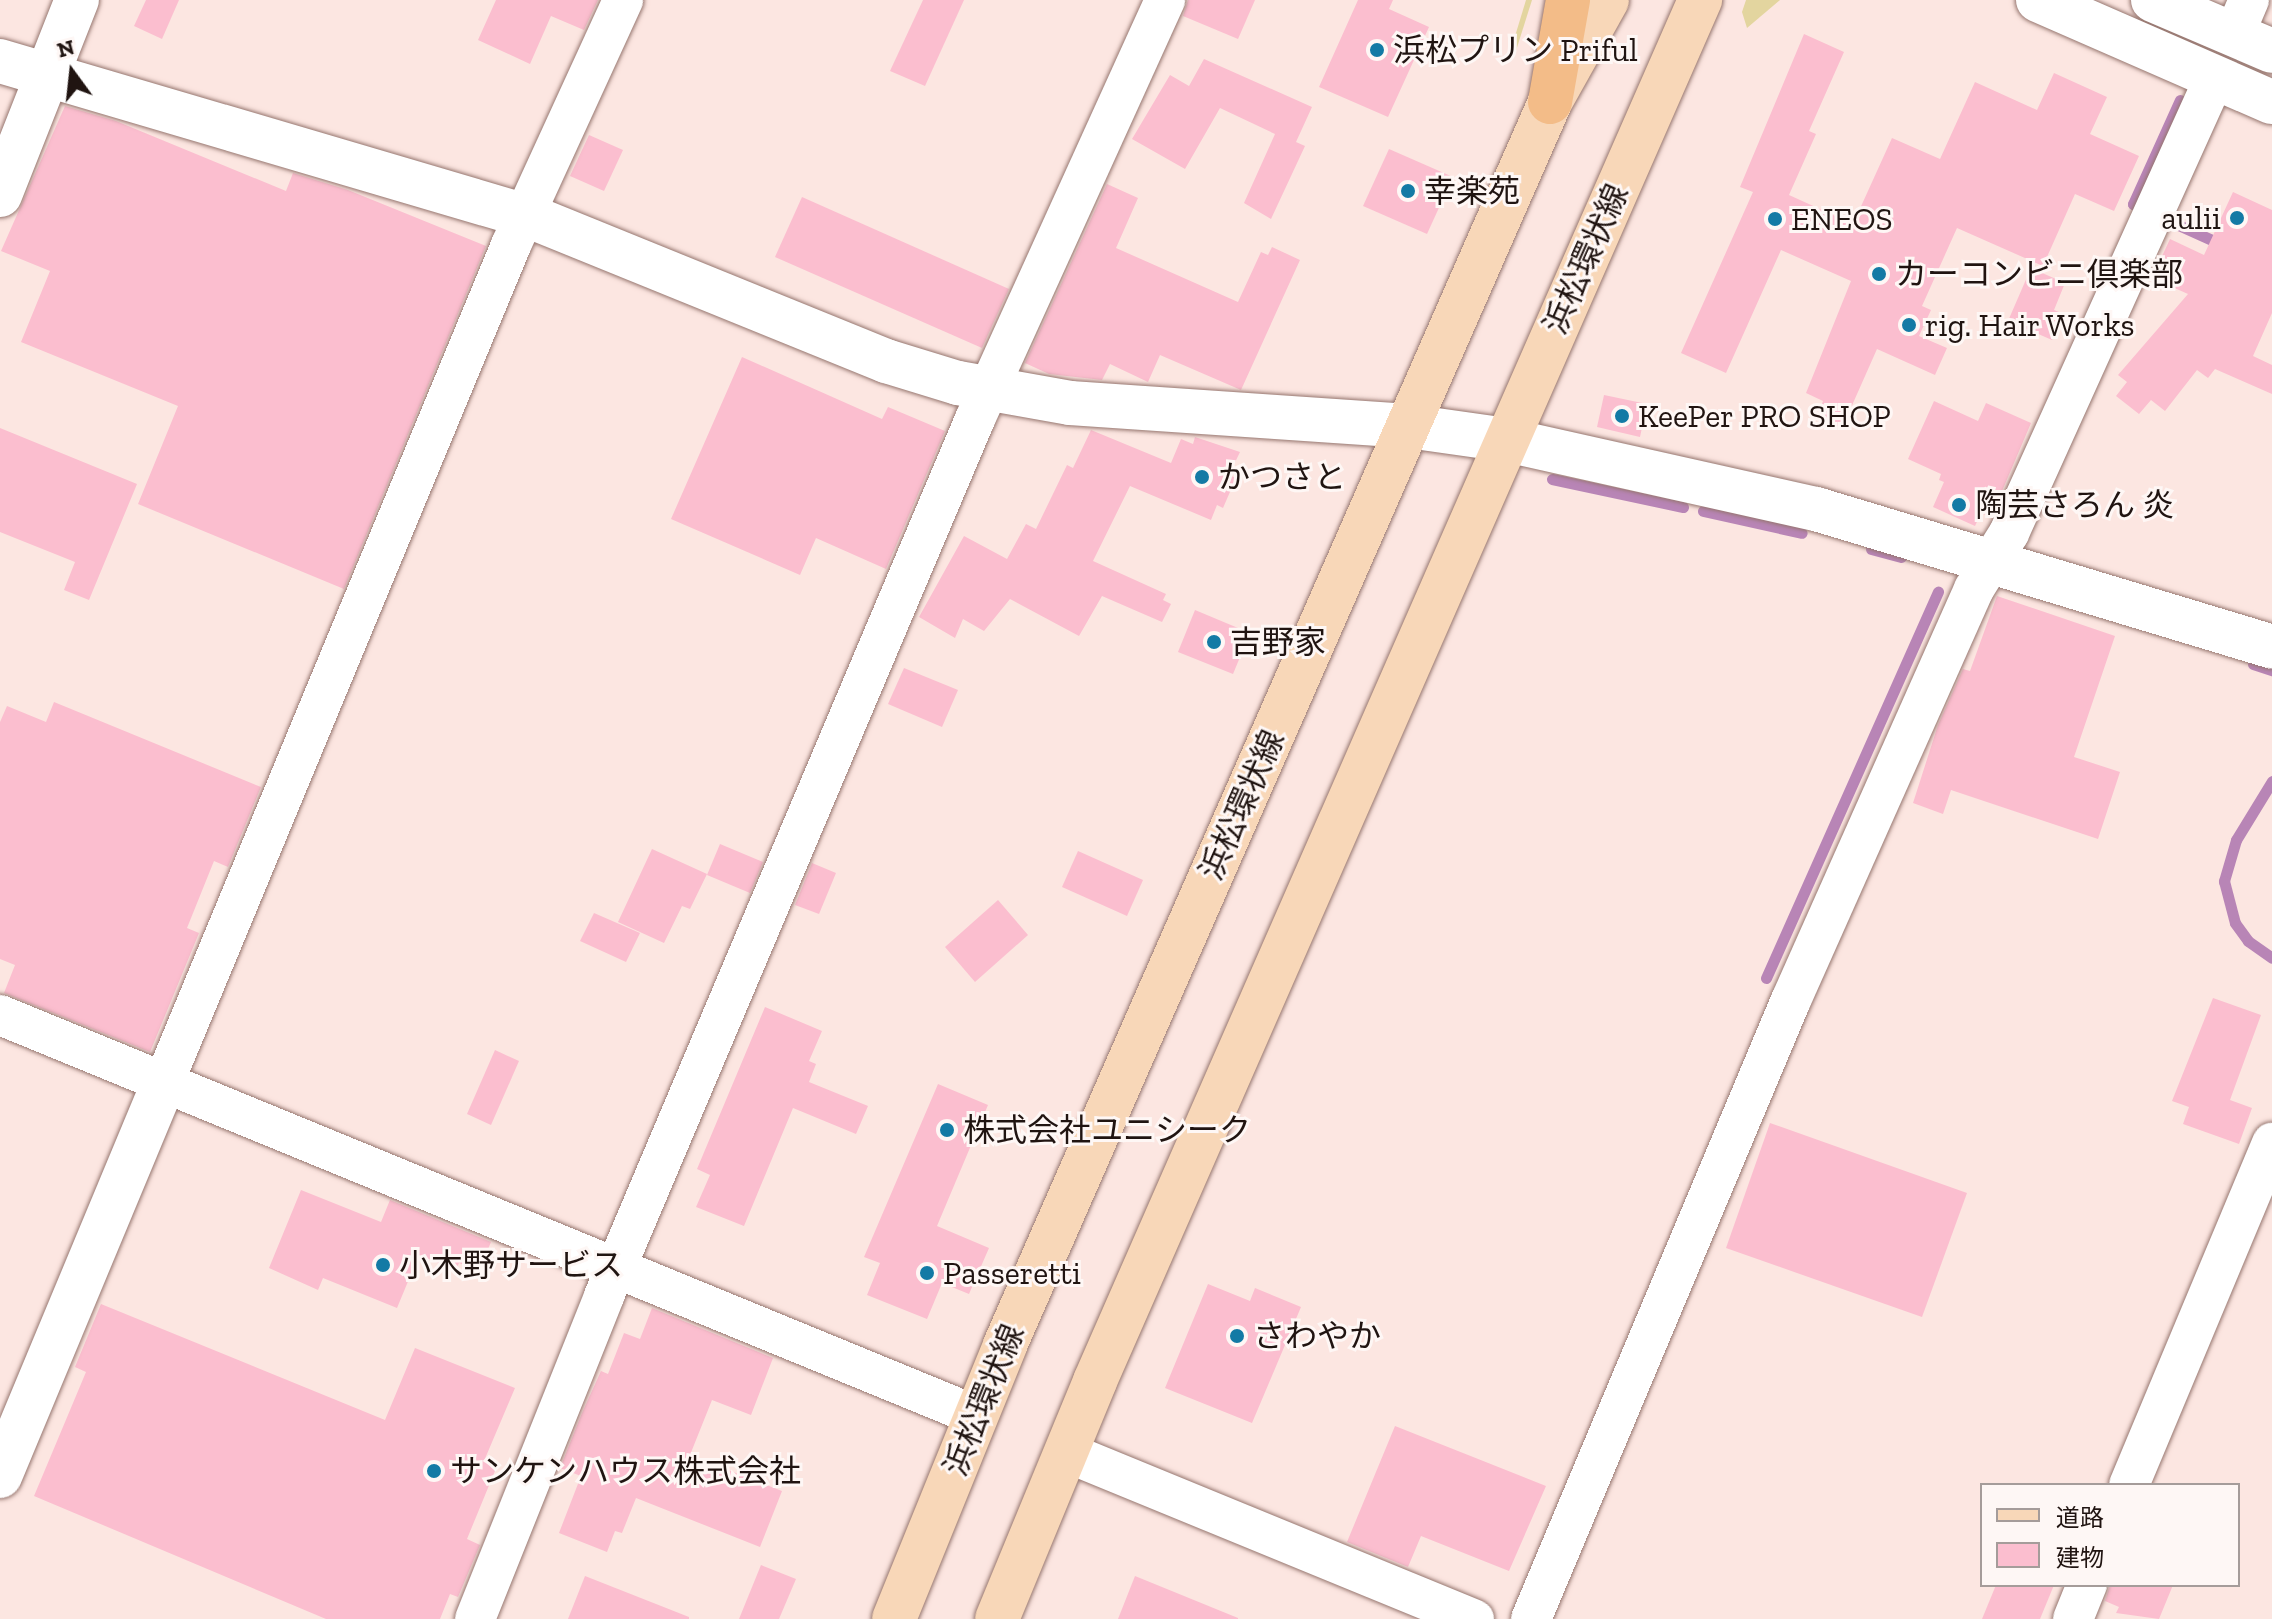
<!DOCTYPE html>
<meta charset="utf-8">
<style>
body{margin:0}
#map{position:relative;width:2272px;height:1619px;overflow:hidden;background:#fce6e1;font-family:"Zilla Slab","Noto Sans JP",serif}
div>[style]{position:absolute}
.green>*{inset:0;background:#e3d59f}
.stream>*{height:11px;margin:-5.5px;padding:0 5.5px;transform-origin:5.5px;border-radius:5.5px;background:#b885b6}
.building>*{inset:0;background:#fbbecf}
.roads{filter:drop-shadow(0 0 2px #96766f) drop-shadow(0 0 2px #96766f)}
.minor>*{height:40px;margin:-20px;padding:0 20px;transform-origin:20px;border-radius:20px;background:#fff}
.tertiary>*{height:44px;margin:-22px;padding:0 22px;transform-origin:22px;border-radius:22px;background:#fff}
.primary>*{height:44px;margin:-22px;padding:0 22px;transform-origin:22px;border-radius:22px;background:#f8d7b8}
.motorway>*{height:44px;margin:-22px;padding:0 22px;transform-origin:22px;border-radius:22px;background:#f3bc88}
.dots>*{width:22px;height:22px;translate:-50% -50%;box-sizing:border-box;border:4px solid #fef7f5;border-radius:50%}
span{translate:-50% -50%;white-space:nowrap;text-align:center;line-height:1.15;-webkit-text-stroke:6px #fef7f5;paint-order:stroke}
.poi-label{font-size:32px;color:#201411}
.left{translate:0 -50%;text-align:left}
.right{translate:-100% -50%;text-align:right}
.street-label{font-size:32px;color:#201411}
.legend{position:absolute;left:1980px;top:1483px;width:260px;height:104px;box-sizing:border-box;background:#fef7f5;border:2px solid #a59c9a;margin:0;padding:10px 14px;list-style:none;font-size:24px;color:#201411}
.legend li{display:flex;align-items:center;gap:16px;height:40px}
.legend b{width:40px;border:2px solid #a59c9a}
.north{position:absolute;left:32px;top:32px;width:80px;height:80px;-webkit-text-stroke:6px #fef7f5;paint-order:stroke;rotate:345deg;font-size:22px;font-weight:700;line-height:32px;text-align:center;color:#201411}
.north::after{content:'';display:block;margin:auto;width:28px;height:36px;background:#201411;clip-path:polygon(50% 0,100% 100%,50% 72%,0 100%)}
</style>
<div id="map">
<div class="green">
<i style="clip-path:polygon(1526px 0,1532px 0,1514px 57px,1509px 56px)"></i>
<i style="clip-path:polygon(1746px 0,1780px 0,1747px 28px,1742px 12px)"></i>
</div>
<div class="stream">
<i style="left:2141px;top:208px;width:9px;rotate:-153deg"></i>
<i style="left:2133px;top:204px;width:114px;rotate:-65.7deg"></i>
<i style="left:2165px;top:219px;width:64px;rotate:24.1deg"></i>
<i style="left:1552px;top:479px;width:134px;rotate:12.1deg"></i>
<i style="left:1703px;top:511px;width:101px;rotate:12.5deg"></i>
<i style="left:1871px;top:549px;width:31px;rotate:15deg"></i>
<i style="left:2253px;top:664px;width:20px;rotate:18deg"></i>
<i style="left:2272px;top:781px;width:69px;rotate:121.4deg"></i>
<i style="left:2236px;top:840px;width:43px;rotate:106.3deg"></i>
<i style="left:2224px;top:881px;width:43px;rotate:75.3deg"></i>
<i style="left:2235px;top:923px;width:22px;rotate:54deg"></i>
<i style="left:2248px;top:941px;width:29px;rotate:35deg"></i>
<i style="left:1766px;top:978px;width:423px;rotate:-66deg"></i>
</div>
<div class="building">
<i style="clip-path:polygon(146px 0,179px 0,162px 39px,134px 26px)"></i>
<i style="clip-path:polygon(496px 0,598px 0,584px 30px,551px 16px,530px 64px,478px 40px)"></i>
<i style="clip-path:polygon(923px 0,964px 0,925px 86px,890px 71px)"></i>
<i style="clip-path:polygon(1188px 0,1255px 0,1238px 39px,1183px 16px)"></i>
<i style="clip-path:polygon(1358px 0,1393px 0,1389px 9px,1429px 27px,1388px 117px,1319px 87px)"></i>
<i style="clip-path:polygon(1804px 34px,1844px 52px,1809px 131px,1816px 134px,1789px 195px,1853px 224px,1892px 138px,1940px 159px,1975px 82px,2037px 110px,2054px 73px,2107px 97px,2090px 134px,2139px 156px,2114px 211px,2075px 194px,2043px 266px,1957px 228px,1922px 306px,1931px 310px,1919px 336px,1947px 348px,1935px 375px,1877px 349px,1842px 428px,1817px 417px,1823px 401px,1806px 393px,1851px 281px,1781px 250px,1726px 373px,1681px 353px,1753px 192px,1740px 187px)"></i>
<i style="clip-path:polygon(1204px 59px,1312px 107px,1296px 142px,1305px 146px,1271px 219px,1244px 203px,1275px 134px,1220px 108px,1185px 169px,1132px 139px,1170px 75px,1189px 86px)"></i>
<i style="clip-path:polygon(65px 106px,116px 121px,286px 191px,293px 173px,348px 190px,486px 246px,344px 589px,138px 504px,178px 406px,21px 342px,50px 271px,1px 251px)"></i>
<i style="clip-path:polygon(589px 135px,623px 150px,604px 191px,570px 176px)"></i>
<i style="clip-path:polygon(1389px 149px,1453px 177px,1427px 234px,1363px 206px)"></i>
<i style="clip-path:polygon(1107px 184px,1138px 198px,1116px 248px,1238px 302px,1261px 252px,1268px 255px,1272px 247px,1300px 260px,1241px 390px,1160px 355px,1148px 382px,1110px 364px,1102px 380px,1049px 374px,1025px 363px)"></i>
<i style="clip-path:polygon(2233px 192px,2272px 210px,2272px 313px,2253px 356px,2272px 365px,2272px 394px,2215px 369px,2208px 378px,2197px 370px,2165px 411px,2151px 400px,2139px 414px,2116px 396px,2127px 382px,2118px 375px,2188px 294px,2152px 278px,2170px 239px,2204px 255px)"></i>
<i style="clip-path:polygon(802px 197px,1009px 289px,982px 348px,775px 257px)"></i>
<i style="clip-path:polygon(2031px 268px,2065px 283px,2054px 310px,2064px 314px,2052px 340px,2008px 321px)"></i>
<i style="clip-path:polygon(742px 357px,882px 419px,888px 407px,945px 431px,886px 569px,816px 538px,800px 575px,671px 519px)"></i>
<i style="clip-path:polygon(1604px 395px,1647px 404px,1640px 437px,1597px 427px)"></i>
<i style="clip-path:polygon(1934px 401px,1978px 421px,1986px 403px,2031px 423px,1991px 517px,1981px 513px,1975px 526px,1933px 507px,1944px 482px,1939px 480px,1941px 474px,1908px 459px)"></i>
<i style="clip-path:polygon(0 428px,137px 484px,89px 600px,64px 590px,75px 562px,0 532px)"></i>
<i style="clip-path:polygon(1091px 430px,1171px 463px,1181px 439px,1193px 444px,1195px 437px,1240px 452px,1229px 475px,1236px 478px,1223px 508px,1217px 505px,1211px 520px,1130px 486px,1093px 561px,1166px 594px,1163px 600px,1171px 604px,1162px 622px,1102px 596px,1079px 636px,1010px 599px,984px 631px,963px 619px,955px 638px,919px 617px,964px 536px,1007px 559px,1026px 524px,1036px 529px,1067px 465px,1073px 468px)"></i>
<i style="clip-path:polygon(1997px 596px,2115px 636px,2074px 757px,2120px 772px,2098px 839px,1951px 790px,1943px 814px,1913px 803px,1938px 725px,1963px 669px,1970px 671px)"></i>
<i style="clip-path:polygon(1195px 610px,1250px 633px,1233px 674px,1178px 652px)"></i>
<i style="clip-path:polygon(904px 668px,958px 690px,942px 727px,888px 704px)"></i>
<i style="clip-path:polygon(54px 702px,261px 787px,228px 867px,214px 861px,187px 928px,199px 933px,150px 1052px,4px 993px,15px 965px,0 959px,0 722px,7px 706px,46px 722px)"></i>
<i style="clip-path:polygon(720px 844px,763px 862px,750px 893px,707px 875px)"></i>
<i style="clip-path:polygon(652px 849px,707px 874px,690px 909px,682px 906px,664px 943px,618px 922px)"></i>
<i style="clip-path:polygon(1078px 851px,1143px 880px,1127px 916px,1062px 887px)"></i>
<i style="clip-path:polygon(812px 863px,836px 873px,819px 914px,795px 905px)"></i>
<i style="clip-path:polygon(998px 900px,1028px 935px,975px 982px,945px 947px)"></i>
<i style="clip-path:polygon(594px 913px,640px 933px,626px 962px,580px 941px)"></i>
<i style="clip-path:polygon(2213px 998px,2261px 1015px,2230px 1100px,2252px 1108px,2239px 1144px,2183px 1124px,2189px 1107px,2172px 1101px)"></i>
<i style="clip-path:polygon(765px 1007px,822px 1031px,809px 1061px,816px 1064px,809px 1082px,868px 1106px,856px 1134px,793px 1108px,744px 1226px,696px 1207px,710px 1175px,697px 1169px)"></i>
<i style="clip-path:polygon(495px 1050px,519px 1061px,491px 1125px,467px 1114px)"></i>
<i style="clip-path:polygon(938px 1084px,988px 1105px,937px 1226px,989px 1248px,969px 1294px,942px 1283px,927px 1319px,867px 1295px,880px 1263px,864px 1257px)"></i>
<i style="clip-path:polygon(1770px 1123px,1967px 1193px,1922px 1317px,1726px 1248px)"></i>
<i style="clip-path:polygon(301px 1190px,381px 1222px,390px 1200px,491px 1242px,479px 1271px,459px 1263px,456px 1270px,419px 1255px,397px 1308px,323px 1278px,318px 1290px,269px 1268px)"></i>
<i style="clip-path:polygon(1208px 1284px,1250px 1301px,1255px 1288px,1301px 1307px,1252px 1423px,1165px 1388px)"></i>
<i style="clip-path:polygon(101px 1304px,385px 1420px,415px 1348px,515px 1388px,484px 1461px,497px 1466px,467px 1539px,480px 1545px,458px 1597px,450px 1594px,440px 1619px,326px 1619px,34px 1496px,86px 1372px,75px 1367px)"></i>
<i style="clip-path:polygon(652px 1308px,773px 1358px,751px 1415px,712px 1400px,690px 1455px,782px 1491px,760px 1547px,636px 1498px,622px 1533px,615px 1531px,607px 1552px,559px 1533px,581px 1476px,560px 1468px,582px 1413px,601px 1371px,608px 1374px,624px 1333px,640px 1339px)"></i>
<i style="clip-path:polygon(1395px 1426px,1546px 1486px,1509px 1571px,1421px 1536px,1408px 1567px,1347px 1542px)"></i>
<i style="clip-path:polygon(761px 1565px,796px 1579px,779px 1619px,739px 1619px)"></i>
<i style="clip-path:polygon(585px 1576px,689px 1617px,689px 1619px,568px 1619px)"></i>
<i style="clip-path:polygon(1135px 1576px,1238px 1618px,1238px 1619px,1118px 1619px)"></i>
<i style="clip-path:polygon(1996px 1585px,2054px 1585px,2040px 1619px,1982px 1619px)"></i>
<i style="clip-path:polygon(2110px 1585px,2173px 1585px,2159px 1619px,2116px 1613px,2119px 1607px,2105px 1601px)"></i>
</div>
<div class="roads">
<div class="minor">
<i style="left:2234px;top:35px;width:38px;rotate:-67deg"></i>
<i style="left:0;top:1015px;width:1056px;rotate:22.32deg"></i>
<i style="left:164px;top:1082px;width:906px;rotate:-67.48deg"></i>
<i style="left:511px;top:245px;width:269px;rotate:-65.4deg"></i>
<i style="left:1066px;top:1452px;width:441px;rotate:22.3deg"></i>
<i style="left:2129px;top:1485px;width:371px;rotate:-67.3deg"></i>
<i style="left:475px;top:1619px;width:348px;rotate:-68.2deg"></i>
<i style="left:604px;top:1296px;width:952px;rotate:-67.07deg"></i>
<i style="left:975px;top:419px;width:460px;rotate:-65.6deg"></i>
<i style="left:1531px;top:1619px;width:671px;rotate:-67.22deg"></i>
<i style="left:1791px;top:1000px;width:450px;rotate:-66deg"></i>
<i style="left:1974px;top:589px;width:66px;rotate:-58deg"></i>
<i style="left:2009px;top:533px;width:500px;rotate:-65.69deg"></i>
<i style="left:2073px;top:1619px;width:37px;rotate:-68deg"></i>
</div>
<div class="tertiary">
<i style="left:2038px;top:0;width:255px;rotate:23.6deg"></i>
<i style="left:2153px;top:0;width:129px;rotate:23.2deg"></i>
<i style="left:0;top:61px;width:559px;rotate:16.42deg"></i>
<i style="left:536px;top:219px;width:378px;rotate:22.1deg"></i>
<i style="left:886px;top:361px;width:75px;rotate:17deg"></i>
<i style="left:958px;top:383px;width:114px;rotate:10.1deg"></i>
<i style="left:1070px;top:403px;width:339px;rotate:3.9deg"></i>
<i style="left:1408px;top:426px;width:100px;rotate:8deg"></i>
<i style="left:1507px;top:440px;width:317px;rotate:12.6deg"></i>
<i style="left:1816px;top:509px;width:476px;rotate:16.8deg"></i>
<i style="left:0;top:195px;width:210px;rotate:-68.5deg"></i>
<i style="left:0;top:1476px;width:427px;rotate:-67.4deg"></i>
</div>
<div class="primary">
<i style="left:894px;top:1619px;width:296px;rotate:-67.9deg"></i>
<i style="left:1005px;top:1345px;width:1357px;rotate:-66.32deg"></i>
<i style="left:1550px;top:102px;width:117px;rotate:-60.8deg"></i>
<i style="left:997px;top:1619px;width:257px;rotate:-67.6deg"></i>
<i style="left:1095px;top:1381px;width:1508px;rotate:-66.34deg"></i>
</div>
<div class="motorway">
<i style="left:1550px;top:102px;width:104px;rotate:-80deg"></i>
</div>
</div>
<div class="dots">
<i style="left:1377px;top:50px;background:#137aa5"></i>
<i style="left:1408px;top:191px;background:#137aa5"></i>
<i style="left:2237px;top:218px;background:#137aa5"></i>
<i style="left:1775px;top:219px;background:#137aa5"></i>
<i style="left:1879px;top:274px;background:#137aa5"></i>
<i style="left:1909px;top:325px;background:#137aa5"></i>
<i style="left:1622px;top:416px;background:#137aa5"></i>
<i style="left:1202px;top:477px;background:#137aa5"></i>
<i style="left:1959px;top:505px;background:#137aa5"></i>
<i style="left:1214px;top:642px;background:#137aa5"></i>
<i style="left:947px;top:1130px;background:#137aa5"></i>
<i style="left:383px;top:1265px;background:#137aa5"></i>
<i style="left:927px;top:1273px;background:#137aa5"></i>
<i style="left:1237px;top:1336px;background:#137aa5"></i>
<i style="left:434px;top:1471px;background:#137aa5"></i>
</div>
<div class="poi-label">
<span class="left" style="left:1393px;top:50px">浜松プリン Priful</span>
<span class="left" style="left:1424px;top:191px">幸楽苑</span>
<span class="right" style="left:2221px;top:218px">aulii</span>
<span class="left" style="left:1791px;top:219px">ENEOS</span>
<span class="left" style="left:1895px;top:274px">カーコンビニ倶楽部</span>
<span class="left" style="left:1925px;top:325px">rig. Hair Works</span>
<span class="left" style="left:1638px;top:416px">KeePer PRO SHOP</span>
<span class="left" style="left:1218px;top:477px">かつさと</span>
<span class="left" style="left:1975px;top:505px">陶芸さろん 炎</span>
<span class="left" style="left:1230px;top:642px">吉野家</span>
<span class="left" style="left:963px;top:1130px">株式会社ユニシーク</span>
<span class="left" style="left:399px;top:1265px">小木野サービス</span>
<span class="left" style="left:943px;top:1273px">Passeretti</span>
<span class="left" style="left:1253px;top:1336px">さわやか</span>
<span class="left" style="left:450px;top:1471px">サンケンハウス株式会社</span>
</div>
<div class="street-label">
<span style="left:1586px;top:259px;rotate:-66deg">浜松環状線</span>
<span style="left:1242px;top:805px;rotate:-66deg">浜松環状線</span>
<span style="left:984px;top:1400px;rotate:-68deg">浜松環状線</span>
</div>
<ul class="legend">
<li><b style="height:10px;background:#f8d7b8"></b>道路</li>
<li><b style="height:22px;background:#fbbecf"></b>建物</li>
</ul>
<div class="north">N</div>
</div>
